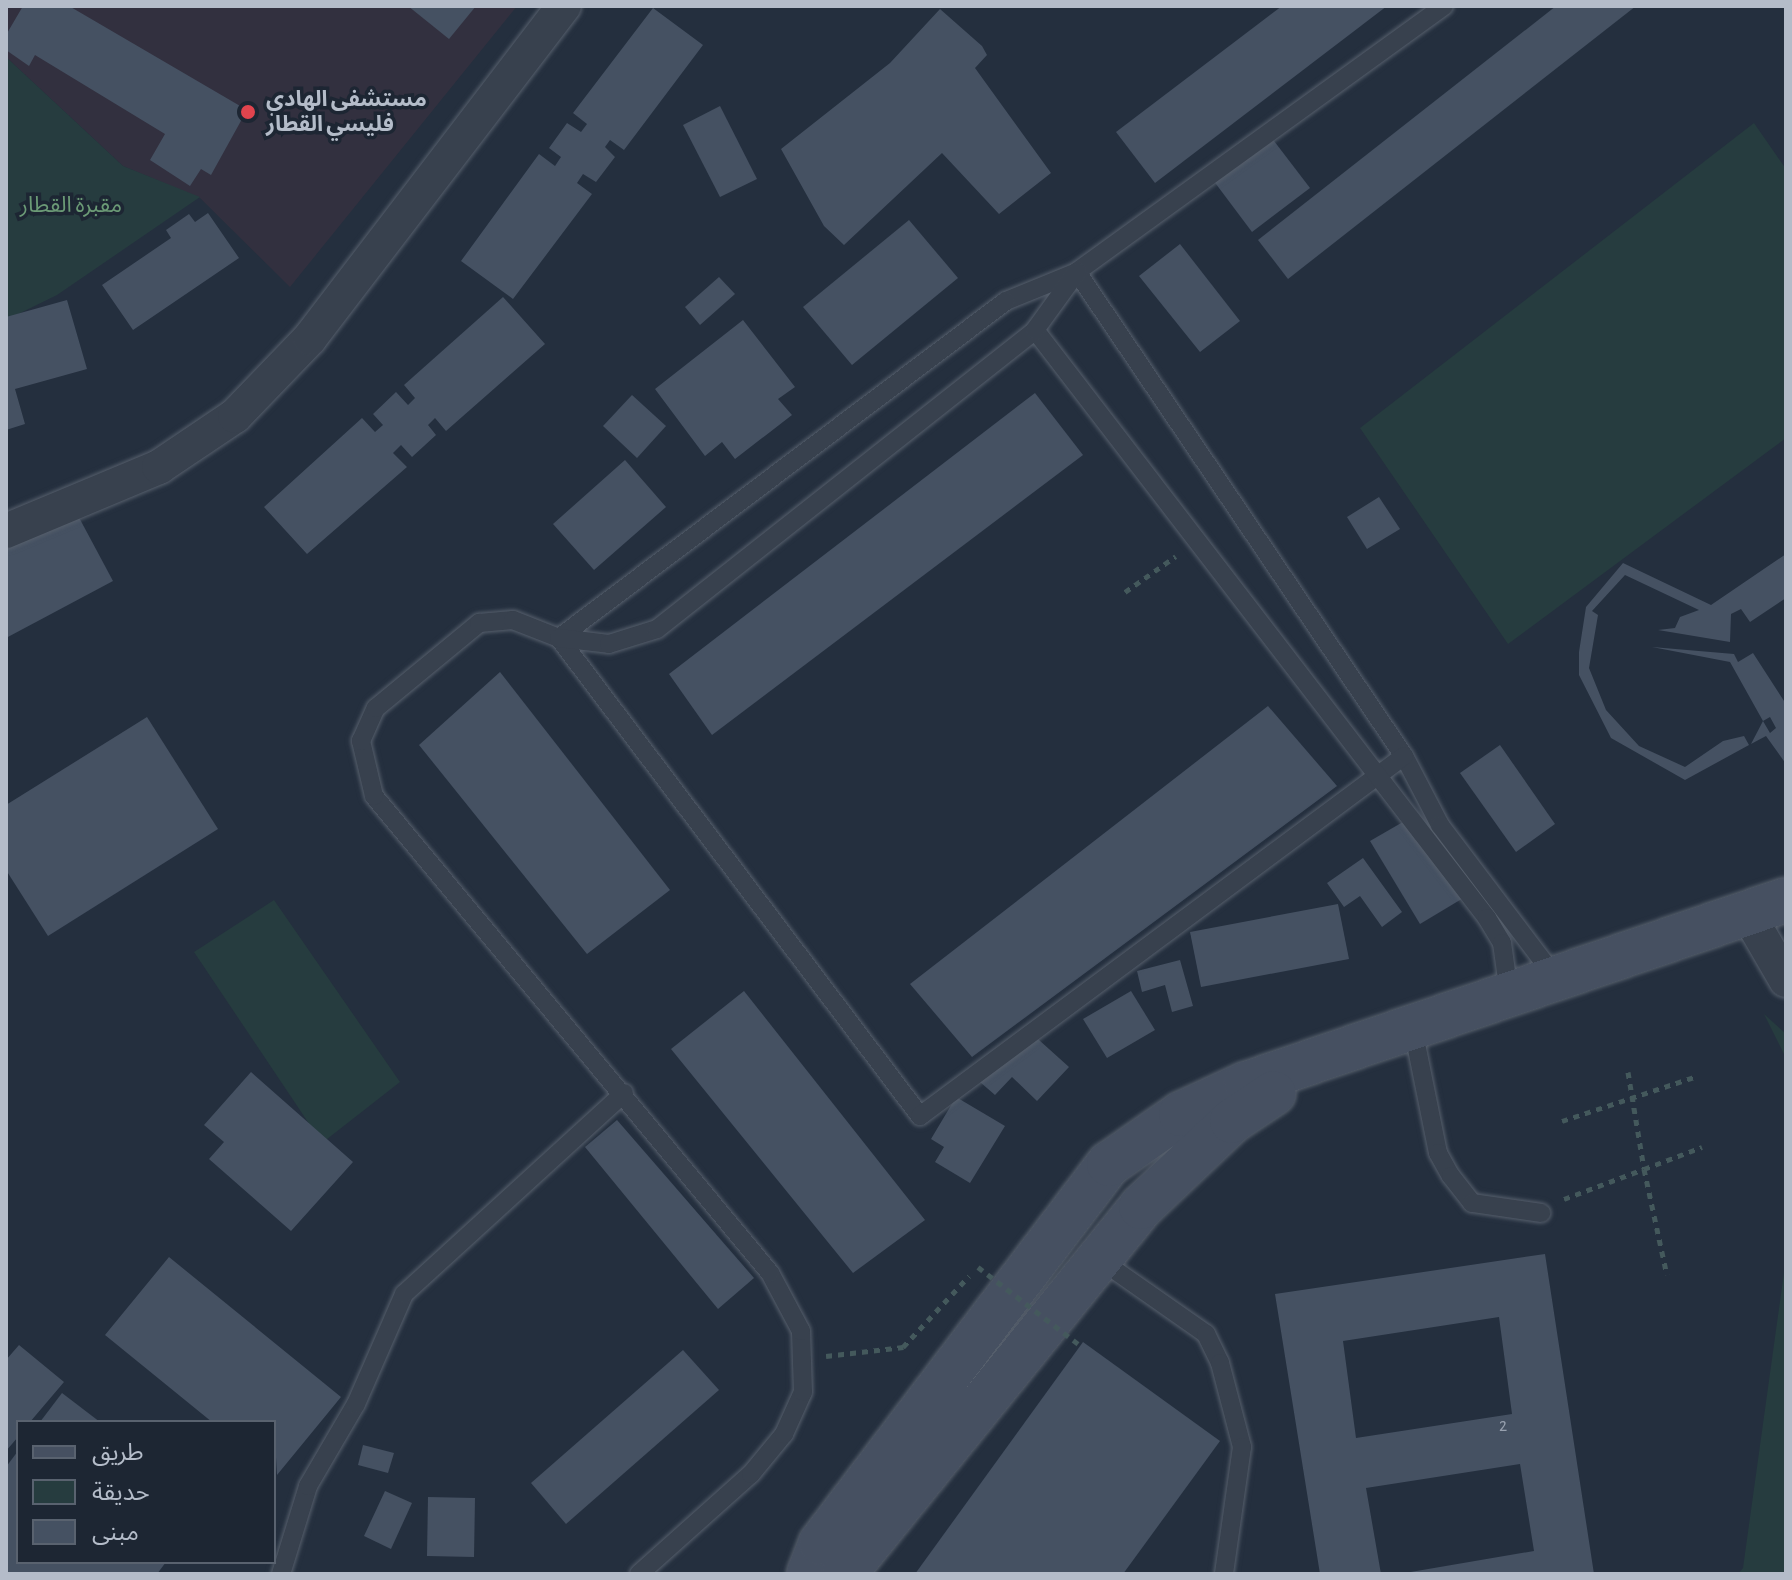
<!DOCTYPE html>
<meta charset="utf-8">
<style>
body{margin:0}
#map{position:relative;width:1792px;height:1580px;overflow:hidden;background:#242f3e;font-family:"Alegreya Sans","Noto Sans Arabic",sans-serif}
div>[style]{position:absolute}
.medical>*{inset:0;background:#32303f}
.green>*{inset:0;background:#263c3f}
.building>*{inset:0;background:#455162}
.path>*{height:5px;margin-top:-2.5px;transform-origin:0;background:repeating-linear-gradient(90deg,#44595c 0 6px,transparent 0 12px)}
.roads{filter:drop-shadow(0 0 2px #565f6c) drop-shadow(0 0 2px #565f6c)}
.lane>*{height:18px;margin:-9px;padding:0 9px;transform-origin:9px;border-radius:9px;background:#38414e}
.street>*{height:34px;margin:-17px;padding:0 17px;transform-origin:17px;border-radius:17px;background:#38414e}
.secondary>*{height:44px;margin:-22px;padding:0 22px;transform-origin:22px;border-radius:22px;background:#465061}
.path-bridge>*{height:5px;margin-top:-2.5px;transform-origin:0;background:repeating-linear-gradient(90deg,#44595c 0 6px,transparent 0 12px)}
.dots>*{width:22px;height:22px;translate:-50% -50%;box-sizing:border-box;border:4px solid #1d2633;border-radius:50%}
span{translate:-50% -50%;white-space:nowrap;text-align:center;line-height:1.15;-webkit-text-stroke:7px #1d2633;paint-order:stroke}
.number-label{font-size:18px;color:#98a1af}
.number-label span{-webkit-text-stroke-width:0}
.poi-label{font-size:22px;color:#b4bcc9;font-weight:700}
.left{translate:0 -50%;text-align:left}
.park-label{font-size:22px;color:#6b9a76}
.frame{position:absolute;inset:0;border:8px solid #b4bcc9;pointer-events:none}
.legend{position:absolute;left:16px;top:1420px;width:260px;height:144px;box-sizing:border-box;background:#1d2633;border:2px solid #59626f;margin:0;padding:10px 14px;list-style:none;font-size:24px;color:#b4bcc9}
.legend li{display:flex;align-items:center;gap:16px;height:40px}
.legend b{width:40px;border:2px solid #59626f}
</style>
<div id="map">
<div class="medical">
<i style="clip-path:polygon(6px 6px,517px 6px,290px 287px,200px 198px,123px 166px,6px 57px)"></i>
</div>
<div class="green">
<i style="clip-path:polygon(6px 57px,123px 166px,200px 197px,57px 295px,6px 320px)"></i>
<i style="clip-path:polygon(1754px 123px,1786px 169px,1786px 438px,1508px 644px,1360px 428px)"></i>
<i style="clip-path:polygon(274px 900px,400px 1082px,322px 1143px,194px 952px)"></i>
<i style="clip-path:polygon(1764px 1014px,1786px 1034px,1786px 1058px)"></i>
<i style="clip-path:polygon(1786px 1258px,1786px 1574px,1738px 1574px,1743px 1568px)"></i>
</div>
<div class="building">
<i style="clip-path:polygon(23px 6px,69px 6px,247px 110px,211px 175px,201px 169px,190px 186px,150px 160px,165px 134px,35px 55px,29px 66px,6px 50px,6px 35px)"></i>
<i style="clip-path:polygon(408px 6px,476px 6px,449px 39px)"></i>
<i style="clip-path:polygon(1282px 6px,1387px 6px,1155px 183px,1116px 132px)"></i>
<i style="clip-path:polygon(1556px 6px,1636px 6px,1288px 279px,1258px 240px)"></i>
<i style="clip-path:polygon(653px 8px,703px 45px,624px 150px,610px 140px,605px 147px,615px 157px,596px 182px,583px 174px,577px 183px,592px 194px,513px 299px,461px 261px,539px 154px,555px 166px,561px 157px,549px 148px,567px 123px,581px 132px,587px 124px,573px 113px)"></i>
<i style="clip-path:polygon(940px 9px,982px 46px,987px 55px,975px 68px,1051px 173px,999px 214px,942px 153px,844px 245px,824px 226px,781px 149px,890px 63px)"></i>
<i style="clip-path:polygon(720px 106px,757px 179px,720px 197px,683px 125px)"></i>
<i style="clip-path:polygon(1271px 137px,1310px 188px,1252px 232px,1213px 180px)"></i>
<i style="clip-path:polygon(208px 213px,239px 258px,133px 330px,102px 285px,171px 238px,166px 230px,189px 214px,195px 222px)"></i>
<i style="clip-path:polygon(909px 220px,958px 278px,852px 365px,803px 307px)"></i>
<i style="clip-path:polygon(1180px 244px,1240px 321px,1200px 352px,1139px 276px)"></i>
<i style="clip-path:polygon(719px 277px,735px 294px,700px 325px,685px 307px)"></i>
<i style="clip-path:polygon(503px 297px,545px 344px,446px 431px,435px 418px,428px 425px,436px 435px,412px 457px,401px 445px,393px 453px,407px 467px,307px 554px,264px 507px,362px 418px,375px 432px,383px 425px,373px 414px,396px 392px,408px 405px,415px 398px,404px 385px)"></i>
<i style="clip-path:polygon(67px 300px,87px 369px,15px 389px,25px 424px,6px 430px,6px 317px)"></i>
<i style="clip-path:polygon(743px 320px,795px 387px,778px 399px,792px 415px,735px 459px,722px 442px,705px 456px,655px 389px)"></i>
<i style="clip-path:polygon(1035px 393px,1083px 455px,712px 735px,669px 674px)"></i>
<i style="clip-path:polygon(632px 395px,666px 426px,637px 458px,603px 426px)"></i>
<i style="clip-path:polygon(625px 460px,666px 507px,594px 570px,553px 524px)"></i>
<i style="clip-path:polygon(1379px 497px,1400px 529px,1367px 549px,1347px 517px)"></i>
<i style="clip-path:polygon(75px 510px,113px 581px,6px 638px,6px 546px)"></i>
<i style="clip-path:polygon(1786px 554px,1786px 598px,1750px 622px,1741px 609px,1731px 614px,1730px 642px,1658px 630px,1675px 628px,1680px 617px,1699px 610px,1625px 575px,1592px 611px,1598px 615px,1589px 668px,1606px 710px,1639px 746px,1685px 767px,1723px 741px,1744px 736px,1749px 745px,1685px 780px,1611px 738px,1579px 675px,1579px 652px,1586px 607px,1623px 563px,1711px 605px)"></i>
<i style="clip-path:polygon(1652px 647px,1734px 654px,1738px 662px,1753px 653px,1786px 704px,1786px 764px,1766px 736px,1751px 744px,1763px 721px,1770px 733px,1776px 728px,1770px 717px,1763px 721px,1730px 662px)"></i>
<i style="clip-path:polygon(500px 672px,670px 890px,587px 954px,419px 745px)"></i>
<i style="clip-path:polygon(1268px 706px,1337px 786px,972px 1057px,910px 984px)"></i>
<i style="clip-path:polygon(147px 717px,218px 829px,48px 936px,6px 870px,6px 805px)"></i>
<i style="clip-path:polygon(1500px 745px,1555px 824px,1516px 852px,1460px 773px)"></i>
<i style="clip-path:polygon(1415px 815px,1465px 897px,1420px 924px,1370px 841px)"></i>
<i style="clip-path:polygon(1363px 858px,1402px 912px,1382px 927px,1360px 896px,1344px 907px,1327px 883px)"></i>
<i style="clip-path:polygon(1338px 904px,1349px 959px,1201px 987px,1190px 932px)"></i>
<i style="clip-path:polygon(1180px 960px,1193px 1006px,1172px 1012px,1165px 985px,1142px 992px,1137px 971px)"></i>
<i style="clip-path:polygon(744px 991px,925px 1220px,853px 1273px,671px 1049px)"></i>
<i style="clip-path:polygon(1131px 991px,1155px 1030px,1107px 1058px,1083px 1019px)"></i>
<i style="clip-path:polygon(1029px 1031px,1069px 1067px,1037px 1101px,1012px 1077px,995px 1095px,980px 1082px)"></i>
<i style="clip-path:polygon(251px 1072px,353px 1162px,291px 1231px,209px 1159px,224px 1142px,204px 1125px)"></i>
<i style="clip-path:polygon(956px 1097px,1005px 1126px,970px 1183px,935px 1162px,944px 1147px,931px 1139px)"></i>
<i style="clip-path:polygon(617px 1120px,754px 1278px,718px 1309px,585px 1147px)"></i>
<i style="clip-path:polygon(evenodd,1545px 1254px,1594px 1574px,1399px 1574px,1534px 1551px,1520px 1464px,1366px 1488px,1381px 1574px,1320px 1574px,1275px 1294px,1545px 1254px,1499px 1317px,1512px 1414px,1356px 1438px,1343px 1341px,1499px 1317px)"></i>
<i style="clip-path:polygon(169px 1257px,341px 1397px,277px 1475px,274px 1422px,212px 1422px,105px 1335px)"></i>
<i style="clip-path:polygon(1083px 1342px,1220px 1441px,1123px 1574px,915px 1574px)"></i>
<i style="clip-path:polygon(19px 1345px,64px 1382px,30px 1422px,18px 1422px,18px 1437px,6px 1451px,6px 1360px)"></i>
<i style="clip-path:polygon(683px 1350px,719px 1390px,566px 1524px,531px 1483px)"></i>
<i style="clip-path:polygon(62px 1393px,100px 1422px,40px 1422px)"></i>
<i style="clip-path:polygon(363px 1445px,394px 1453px,388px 1473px,358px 1465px)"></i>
<i style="clip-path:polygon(18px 1451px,18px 1562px,166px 1562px,157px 1574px,6px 1574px,6px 1467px)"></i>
<i style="clip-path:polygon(385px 1491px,412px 1503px,391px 1549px,364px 1536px)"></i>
<i style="clip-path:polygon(428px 1497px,475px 1498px,474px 1557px,427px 1556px)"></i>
</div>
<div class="path">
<i style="left:1125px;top:592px;width:62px;rotate:-35.2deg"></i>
<i style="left:1628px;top:1072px;width:98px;rotate:80.6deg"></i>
<i style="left:1644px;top:1169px;width:62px;rotate:-20.8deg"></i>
<i style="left:1562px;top:1121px;width:139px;rotate:-18.4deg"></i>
<i style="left:1564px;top:1199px;width:85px;rotate:-20.6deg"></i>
<i style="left:1644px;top:1169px;width:108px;rotate:77.8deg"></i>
<i style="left:826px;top:1356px;width:78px;rotate:-6.7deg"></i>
<i style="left:903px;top:1347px;width:97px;rotate:-47.1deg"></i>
</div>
<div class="roads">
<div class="lane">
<i style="left:1444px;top:6px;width:453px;rotate:144.1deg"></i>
<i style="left:1077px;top:272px;width:584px;rotate:55.96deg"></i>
<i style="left:1404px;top:756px;width:78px;rotate:62.4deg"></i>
<i style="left:1440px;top:825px;width:189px;rotate:52.9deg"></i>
<i style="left:1077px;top:272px;width:77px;rotate:157.8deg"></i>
<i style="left:1006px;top:301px;width:560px;rotate:142.99deg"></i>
<i style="left:559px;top:638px;width:599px;rotate:52.94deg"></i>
<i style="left:920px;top:1116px;width:603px;rotate:-36.64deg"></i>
<i style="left:1035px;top:330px;width:742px;rotate:52.45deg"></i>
<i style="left:1487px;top:918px;width:29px;rotate:59deg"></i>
<i style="left:1502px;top:943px;width:50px;rotate:82deg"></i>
<i style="left:1413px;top:1029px;width:126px;rotate:78.6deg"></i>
<i style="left:1438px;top:1153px;width:26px;rotate:61deg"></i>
<i style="left:1451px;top:1176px;width:34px;rotate:52deg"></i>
<i style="left:1472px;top:1203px;width:70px;rotate:8.2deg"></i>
<i style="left:1099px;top:1259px;width:131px;rotate:35deg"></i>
<i style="left:1206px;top:1334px;width:32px;rotate:64deg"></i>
<i style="left:1220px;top:1363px;width:87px;rotate:75.3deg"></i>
<i style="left:1242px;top:1447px;width:128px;rotate:98.1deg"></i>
<i style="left:281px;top:1574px;width:92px;rotate:-72.9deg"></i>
<i style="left:308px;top:1486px;width:95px;rotate:-59.7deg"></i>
<i style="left:356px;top:1404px;width:120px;rotate:-66.4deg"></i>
<i style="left:404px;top:1294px;width:298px;rotate:-42.4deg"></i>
<i style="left:639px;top:1574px;width:150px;rotate:-41.8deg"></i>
<i style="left:751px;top:1474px;width:52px;rotate:-50.5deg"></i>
<i style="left:784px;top:1434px;width:46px;rotate:-65.7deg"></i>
<i style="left:803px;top:1392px;width:61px;rotate:-91.9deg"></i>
<i style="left:801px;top:1331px;width:66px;rotate:-118.1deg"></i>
<i style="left:770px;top:1273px;width:620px;rotate:-129.7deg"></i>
<i style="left:374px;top:796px;width:57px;rotate:-103.3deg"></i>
<i style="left:361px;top:741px;width:36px;rotate:-66deg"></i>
<i style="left:376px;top:708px;width:134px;rotate:-39.5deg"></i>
<i style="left:479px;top:623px;width:34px;rotate:-5deg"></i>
<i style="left:513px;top:620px;width:49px;rotate:21.4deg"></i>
<i style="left:559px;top:638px;width:50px;rotate:6.8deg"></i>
<i style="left:609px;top:644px;width:50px;rotate:-17.4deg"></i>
<i style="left:657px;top:629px;width:482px;rotate:-38.3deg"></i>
<i style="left:1035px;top:330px;width:72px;rotate:-54.1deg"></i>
</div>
<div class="street">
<i style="left:6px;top:531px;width:166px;rotate:-22.7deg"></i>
<i style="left:159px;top:467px;width:92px;rotate:-33.9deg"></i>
<i style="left:235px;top:416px;width:108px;rotate:-46.1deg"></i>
<i style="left:310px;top:338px;width:418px;rotate:-52.6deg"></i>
<i style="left:1749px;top:916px;width:74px;rotate:60deg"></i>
</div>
<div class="secondary">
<i style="left:809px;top:1574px;width:33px;rotate:-69deg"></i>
<i style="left:821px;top:1543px;width:476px;rotate:-52.8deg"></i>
<i style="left:1109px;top:1164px;width:88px;rotate:-34.8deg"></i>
<i style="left:1181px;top:1114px;width:72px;rotate:-24.8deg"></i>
<i style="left:1246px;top:1084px;width:570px;rotate:-18.82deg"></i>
<i style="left:844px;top:1574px;width:472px;rotate:-51deg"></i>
<i style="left:1141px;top:1207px;width:125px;rotate:-43.4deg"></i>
<i style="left:1232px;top:1121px;width:50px;rotate:-33.7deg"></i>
</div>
</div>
<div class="path-bridge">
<i style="left:978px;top:1267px;width:130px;rotate:37.5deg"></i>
</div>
<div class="dots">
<i style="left:248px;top:112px;background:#e0444e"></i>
</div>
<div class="number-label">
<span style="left:1503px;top:1426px">2</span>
</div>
<div class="poi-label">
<span class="left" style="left:266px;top:112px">مستشفى الهادي<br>فليسي القطار</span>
</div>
<div class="park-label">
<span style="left:71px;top:206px">مقبرة القطار</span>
</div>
<div class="frame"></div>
<ul class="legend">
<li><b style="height:10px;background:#465061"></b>طريق</li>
<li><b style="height:22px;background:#263c3f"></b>حديقة</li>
<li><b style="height:22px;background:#455162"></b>مبنى</li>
</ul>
</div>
